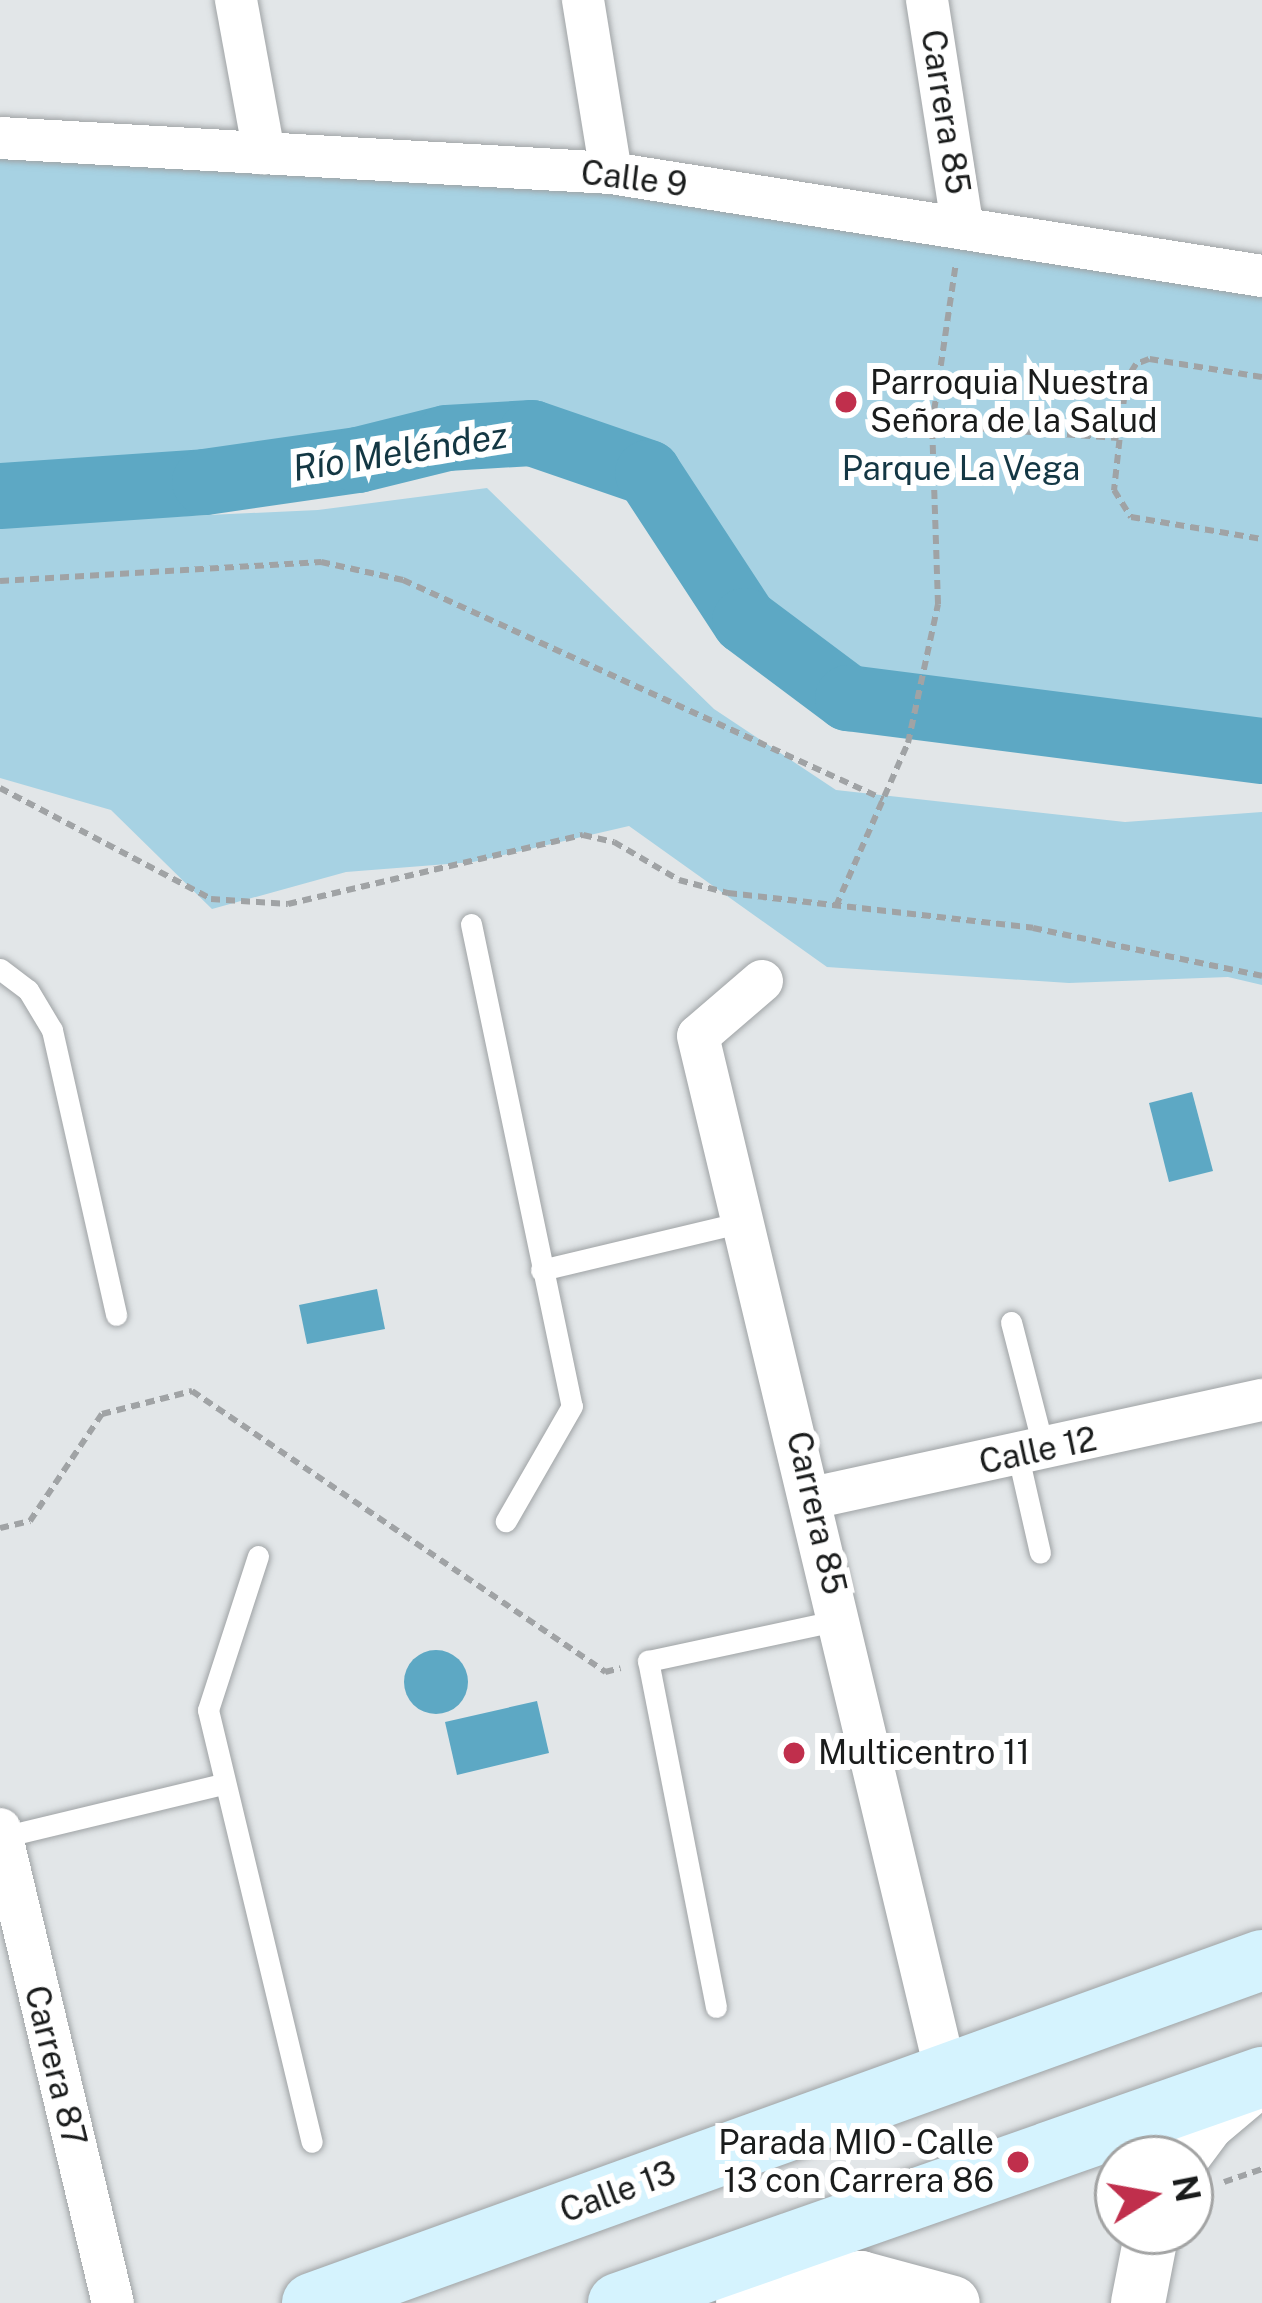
<!DOCTYPE html>
<meta charset="utf-8">
<style>
body{margin:0}
#map{position:relative;width:1262px;height:2303px;overflow:hidden;background:#e2e6e8;font-family:"Public Sans",sans-serif}
div>[style]{position:absolute}
.green>*{inset:0;background:#a7d2e3}
.water>*{inset:0;background:#5da8c4}
.round{border-radius:50%}
.river>*{height:66px;margin:-33px;padding:0 33px;transform-origin:33px;border-radius:33px;background:#5da8c4}
.path>*{height:6px;margin-top:-3px;transform-origin:0;background:repeating-linear-gradient(90deg,#a0a3a5 0 9px,transparent 0 15px)}
.roads{filter:drop-shadow(0 0 3px #9fa3a5) drop-shadow(0 0 3px #9fa3a5)}
.service>*{height:21px;margin:-10.5px;padding:0 10.5px;transform-origin:10.5px;border-radius:10.5px;background:#fff}
.minor>*{height:42px;margin:-21px;padding:0 21px;transform-origin:21px;border-radius:21px;background:#fff}
.tertiary>*{height:54px;margin:-27px;padding:0 27px;transform-origin:27px;border-radius:27px;background:#fff}
.secondary>*{height:60px;margin:-30px;padding:0 30px;transform-origin:30px;border-radius:30px;background:#d5f3fe}
.dots>*{width:33px;height:33px;translate:-50% -50%;box-sizing:border-box;border:6px solid #fff;border-radius:50%}
span{translate:-50% -50%;white-space:nowrap;text-align:center;line-height:1.15;-webkit-text-stroke:12px #fff;paint-order:stroke}
.street-label{font-size:33px;color:#1a1c1c}
.poi-label{font-size:33px;color:#1a1c1c}
.left{translate:0 -50%;text-align:left}
.right{translate:-100% -50%;text-align:right}
.park-label{font-size:33px;color:#143744}
.water-label{font-size:36px;color:#133743;font-style:italic}
.north{position:absolute;left:1094px;top:2135px;width:120px;height:120px;box-sizing:border-box;background:#fff;border:3px solid #a3a4a4;border-radius:50%;rotate:79deg;font-size:33px;font-weight:700;line-height:48px;text-align:center;color:#1a1c1c}
.north::after{content:'';display:block;margin:auto;width:42px;height:54px;background:#c02f4c;clip-path:polygon(50% 0,100% 100%,50% 72%,0 100%)}
</style>
<div id="map">
<div class="green">
<i style="clip-path:polygon(0 138px,611px 173px,1262px 276px,1262px 751px,848px 698px,745px 621px,648px 473px,532px 433px,447px 438px,358px 460px,205px 482px,0 496px)"></i>
<i style="clip-path:polygon(487px 488px,714px 709px,836px 790px,1125px 822px,1262px 812px,1262px 985px,1228px 977px,1069px 983px,827px 967px,629px 826px,473px 862px,346px 872px,212px 909px,111px 810px,0 778px,0 514px,102px 520px,318px 510px)"></i>
</div>
<div class="water">
<i style="clip-path:polygon(1192px 1092px,1213px 1171px,1169px 1182px,1149px 1103px)"></i>
<i style="clip-path:polygon(377px 1289px,385px 1329px,307px 1344px,299px 1305px)"></i>
<i class="round" style="left:404px;top:1650px;width:64px;height:64px"></i>
<i style="clip-path:polygon(537px 1701px,549px 1753px,457px 1775px,445px 1722px)"></i>
</div>
<div class="river">
<i style="left:0;top:496px;width:205px;rotate:-3.9deg"></i>
<i style="left:205px;top:482px;width:155px;rotate:-8.2deg"></i>
<i style="left:358px;top:460px;width:92px;rotate:-13.9deg"></i>
<i style="left:447px;top:438px;width:85px;rotate:-3.4deg"></i>
<i style="left:532px;top:433px;width:123px;rotate:19deg"></i>
<i style="left:648px;top:473px;width:177px;rotate:56.8deg"></i>
<i style="left:745px;top:621px;width:129px;rotate:36.8deg"></i>
<i style="left:848px;top:698px;width:417px;rotate:7.3deg"></i>
</div>
<div class="path">
<i style="left:1262px;top:377px;width:114px;rotate:-170.9deg"></i>
<i style="left:1149px;top:359px;width:14px;rotate:159deg"></i>
<i style="left:1136px;top:364px;width:19px;rotate:122deg"></i>
<i style="left:1126px;top:380px;width:111px;rotate:96.2deg"></i>
<i style="left:1114px;top:490px;width:32px;rotate:58deg"></i>
<i style="left:1131px;top:517px;width:133px;rotate:9.5deg"></i>
<i style="left:932px;top:425px;width:187px;rotate:4deg"></i>
<i style="left:0;top:581px;width:322px;rotate:-3.4deg"></i>
<i style="left:321px;top:562px;width:84px;rotate:12.4deg"></i>
<i style="left:403px;top:580px;width:528px;rotate:24.52deg"></i>
<i style="left:0;top:788px;width:238px;rotate:27.7deg"></i>
<i style="left:211px;top:899px;width:77px;rotate:3.7deg"></i>
<i style="left:288px;top:904px;width:303px;rotate:-13.2deg"></i>
<i style="left:583px;top:835px;width:32px;rotate:13deg"></i>
<i style="left:614px;top:842px;width:75px;rotate:30.3deg"></i>
<i style="left:679px;top:880px;width:51px;rotate:14.9deg"></i>
<i style="left:728px;top:893px;width:307px;rotate:6.5deg"></i>
<i style="left:1033px;top:928px;width:234px;rotate:11.8deg"></i>
<i style="left:836px;top:906px;width:178px;rotate:-66.2deg"></i>
<i style="left:908px;top:743px;width:142px;rotate:-77.8deg"></i>
<i style="left:938px;top:604px;width:179px;rotate:-91.9deg"></i>
<i style="left:932px;top:425px;width:164px;rotate:-81.6deg"></i>
<i style="left:0;top:1528px;width:31px;rotate:-13deg"></i>
<i style="left:30px;top:1521px;width:129px;rotate:-56.1deg"></i>
<i style="left:102px;top:1414px;width:93px;rotate:-14.3deg"></i>
<i style="left:192px;top:1391px;width:500px;rotate:34.2deg"></i>
<i style="left:605px;top:1672px;width:16px;rotate:-14deg"></i>
<i style="left:1224px;top:2182px;width:40px;rotate:-18.9deg"></i>
</div>
<div class="roads">
<div class="service">
<i style="left:471px;top:924px;width:492px;rotate:78.2deg"></i>
<i style="left:572px;top:1406px;width:133px;rotate:119.9deg"></i>
<i style="left:0;top:969px;width:35px;rotate:37deg"></i>
<i style="left:28px;top:990px;width:47px;rotate:59deg"></i>
<i style="left:52px;top:1030px;width:292px;rotate:77.3deg"></i>
<i style="left:541px;top:1270px;width:212px;rotate:-13.4deg"></i>
<i style="left:1011px;top:1322px;width:132px;rotate:75.5deg"></i>
<i style="left:1018px;top:1456px;width:99px;rotate:77.2deg"></i>
<i style="left:258px;top:1556px;width:162px;rotate:108deg"></i>
<i style="left:208px;top:1710px;width:444px;rotate:76.5deg"></i>
<i style="left:2px;top:1837px;width:227px;rotate:-13.5deg"></i>
<i style="left:716px;top:2007px;width:353px;rotate:-101.1deg"></i>
<i style="left:648px;top:1661px;width:196px;rotate:-12.1deg"></i>
</div>
<div class="minor">
<i style="left:236px;top:0;width:156px;rotate:79.6deg"></i>
<i style="left:583px;top:0;width:175px;rotate:80.8deg"></i>
<i style="left:927px;top:0;width:226px;rotate:81.1deg"></i>
<i style="left:0;top:138px;width:612px;rotate:3.28deg"></i>
<i style="left:611px;top:173px;width:659px;rotate:8.99deg"></i>
<i style="left:762px;top:981px;width:84px;rotate:139.3deg"></i>
<i style="left:698px;top:1036px;width:1066px;rotate:76.55deg"></i>
<i style="left:812px;top:1498px;width:461px;rotate:-12.3deg"></i>
<i style="left:0;top:1829px;width:487px;rotate:76.6deg"></i>
</div>
<div class="tertiary">
<i style="left:1181px;top:2159px;width:44px;rotate:-53.4deg"></i>
<i style="left:1207px;top:2124px;width:68px;rotate:-40.2deg"></i>
<i style="left:743px;top:2303px;width:69px;rotate:-17.7deg"></i>
<i style="left:809px;top:2282px;width:52px;rotate:-4.4deg"></i>
<i style="left:861px;top:2278px;width:95px;rotate:15.2deg"></i>
<i style="left:1138px;top:2303px;width:73px;rotate:-79deg"></i>
</div>
<div class="secondary">
<i style="left:312px;top:2303px;width:1010px;rotate:-19.85deg"></i>
<i style="left:618px;top:2303px;width:683px;rotate:-19.34deg"></i>
</div>
</div>
<div class="dots">
<i style="left:846px;top:402px;background:#c02f4c"></i>
<i style="left:794px;top:1753px;background:#c02f4c"></i>
<i style="left:1018px;top:2162px;background:#c02f4c"></i>
</div>
<div class="street-label">
<span style="left:945px;top:112px;rotate:81deg">Carrera 85</span>
<span style="left:634px;top:179px;rotate:7deg">Calle 9</span>
<span style="left:1038px;top:1451px;rotate:-12deg">Calle 12</span>
<span style="left:816px;top:1513px;rotate:77deg">Carrera 85</span>
<span style="left:55px;top:2066px;rotate:76deg">Carrera 87</span>
<span style="left:618px;top:2192px;rotate:-20deg">Calle 13</span>
</div>
<div class="poi-label">
<span class="left" style="left:870px;top:402px">Parroquia Nuestra<br>Señora de la Salud</span>
<span class="left" style="left:818px;top:1753px">Multicentro 11</span>
<span class="right" style="left:994px;top:2162px">Parada MIO - Calle<br>13 con Carrera 86</span>
</div>
<div class="park-label">
<span style="left:961px;top:469px">Parque La Vega</span>
</div>
<div class="water-label">
<span style="left:400px;top:452px;rotate:-9deg">Río Meléndez</span>
</div>
<div class="north">N</div>
</div>
